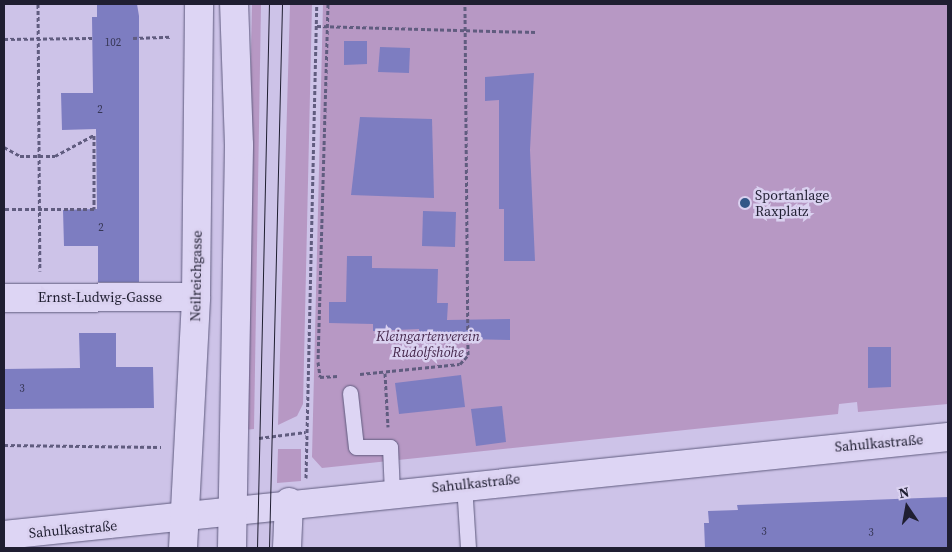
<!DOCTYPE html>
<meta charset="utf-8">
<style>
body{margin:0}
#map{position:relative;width:952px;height:552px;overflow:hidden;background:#cdc3e8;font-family:"Source Serif 4",serif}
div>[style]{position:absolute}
.green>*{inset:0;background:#b798c4}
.building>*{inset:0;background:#7d7dc1}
.path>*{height:3px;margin-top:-1.5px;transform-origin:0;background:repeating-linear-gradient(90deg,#605c7f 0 4px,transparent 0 6.5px)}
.roads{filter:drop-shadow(0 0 1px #605c7f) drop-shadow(0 0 1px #605c7f)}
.service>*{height:15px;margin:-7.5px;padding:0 7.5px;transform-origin:7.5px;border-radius:7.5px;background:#ddd5f4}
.minor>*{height:28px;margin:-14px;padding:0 14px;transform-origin:14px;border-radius:14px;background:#ddd5f4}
.tram>*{height:1px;margin:-0.5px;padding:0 0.5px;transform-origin:0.5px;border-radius:0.5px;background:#1f1e31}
.dots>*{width:14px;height:14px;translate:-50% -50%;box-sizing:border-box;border:2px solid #dad1f0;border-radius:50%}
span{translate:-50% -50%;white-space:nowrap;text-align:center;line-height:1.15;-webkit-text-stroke:5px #dad1f0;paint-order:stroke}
.number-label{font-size:11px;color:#363655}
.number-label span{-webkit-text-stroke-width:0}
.poi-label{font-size:14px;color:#1f1e31}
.left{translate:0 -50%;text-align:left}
.street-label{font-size:14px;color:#1f1e31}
.park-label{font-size:14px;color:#45274b;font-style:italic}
.frame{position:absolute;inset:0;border:5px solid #1f1e31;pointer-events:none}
.north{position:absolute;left:882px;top:482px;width:50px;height:50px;-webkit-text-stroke:4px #dad1f0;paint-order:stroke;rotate:348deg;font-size:14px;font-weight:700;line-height:20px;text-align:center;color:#1f1e31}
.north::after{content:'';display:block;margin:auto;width:18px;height:22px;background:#1f1e31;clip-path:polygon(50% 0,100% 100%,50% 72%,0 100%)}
</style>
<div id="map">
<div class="green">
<i style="clip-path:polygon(252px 4px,261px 4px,254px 429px,244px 430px)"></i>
<i style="clip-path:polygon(290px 4px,312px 4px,303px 404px,297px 416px,278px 425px)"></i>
<i style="clip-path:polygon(323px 4px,948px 4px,948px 404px,858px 412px,857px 402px,839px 404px,838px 414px,322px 468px,312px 457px)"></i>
<i style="clip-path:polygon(278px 449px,301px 449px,301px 481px,277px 483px)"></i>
</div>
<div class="building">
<i style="clip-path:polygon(97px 4px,137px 4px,139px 16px,139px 282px,98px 282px,98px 246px,64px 246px,63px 210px,97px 209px,96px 129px,62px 130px,61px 93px,93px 93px,92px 17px,97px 17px)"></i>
<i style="clip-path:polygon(344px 41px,367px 41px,367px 64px,344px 65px)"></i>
<i style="clip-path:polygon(380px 47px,410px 48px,409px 73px,378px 72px)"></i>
<i style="clip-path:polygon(534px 73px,530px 150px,535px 261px,504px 261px,504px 209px,499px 209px,499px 100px,485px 101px,485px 77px)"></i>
<i style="clip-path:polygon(360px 117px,432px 119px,434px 198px,351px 195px)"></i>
<i style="clip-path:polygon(423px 211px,456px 212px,455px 247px,422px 246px)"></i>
<i style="clip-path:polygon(347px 256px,372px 256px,372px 268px,438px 269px,437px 303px,448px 303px,447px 320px,510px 319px,510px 340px,419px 338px,419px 329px,373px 331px,373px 324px,329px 323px,329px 302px,346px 302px)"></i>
<i style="clip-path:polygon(79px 333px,116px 333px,116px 367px,153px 367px,154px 408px,4px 409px,4px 369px,80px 368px)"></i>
<i style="clip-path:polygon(868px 347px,891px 347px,891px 387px,868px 388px)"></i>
<i style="clip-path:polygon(461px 375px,465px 407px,399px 414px,395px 383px)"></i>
<i style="clip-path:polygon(502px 406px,506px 442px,476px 446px,471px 409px)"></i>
<i style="clip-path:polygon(948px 497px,948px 548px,705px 548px,704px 523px,709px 523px,708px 511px,738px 510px,737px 505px)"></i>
</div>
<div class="path">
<i style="left:38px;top:4px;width:267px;rotate:89.6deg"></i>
<i style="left:328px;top:4px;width:358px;rotate:91.6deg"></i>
<i style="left:318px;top:362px;width:15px;rotate:82deg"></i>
<i style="left:320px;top:377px;width:18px;rotate:-3deg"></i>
<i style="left:317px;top:26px;width:219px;rotate:1.6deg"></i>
<i style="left:133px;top:38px;width:38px;rotate:-2deg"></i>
<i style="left:4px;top:39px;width:88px;rotate:-0.7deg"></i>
<i style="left:4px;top:147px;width:18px;rotate:29deg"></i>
<i style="left:20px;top:156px;width:35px"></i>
<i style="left:55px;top:156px;width:44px;rotate:-28.3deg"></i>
<i style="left:94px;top:135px;width:74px;rotate:90deg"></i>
<i style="left:94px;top:209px;width:90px;rotate:180deg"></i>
<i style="left:385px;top:373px;width:54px;rotate:86.8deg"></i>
<i style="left:360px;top:374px;width:100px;rotate:-5.7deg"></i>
<i style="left:460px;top:364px;width:12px;rotate:-48deg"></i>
<i style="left:468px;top:355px;width:351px;rotate:-90.5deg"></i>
<i style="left:259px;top:438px;width:47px;rotate:-7.3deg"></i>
<i style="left:4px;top:445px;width:157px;rotate:0.7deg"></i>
<i style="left:306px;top:478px;width:474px;rotate:-88.7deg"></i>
</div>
<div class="roads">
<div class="service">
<i style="left:350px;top:393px;width:54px;rotate:83.7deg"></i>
<i style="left:356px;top:447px;width:34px"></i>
<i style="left:390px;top:447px;width:45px;rotate:87.5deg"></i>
<i style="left:464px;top:484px;width:64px;rotate:86.4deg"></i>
</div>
<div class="minor">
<i style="left:4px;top:298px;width:192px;rotate:-0.3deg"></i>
<i style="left:4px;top:535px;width:949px;rotate:-5.93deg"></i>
<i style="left:183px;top:548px;width:251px;rotate:-87deg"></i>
<i style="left:196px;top:297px;width:293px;rotate:-89.4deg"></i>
<i style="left:232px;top:548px;width:403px;rotate:-89deg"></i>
<i style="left:239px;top:145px;width:141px;rotate:-92deg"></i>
<i style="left:287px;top:548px;width:46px;rotate:-87.5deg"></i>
</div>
</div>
<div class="tram">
<i style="left:257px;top:548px;width:544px;rotate:-88.74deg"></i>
<i style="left:269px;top:548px;width:544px;rotate:-88.63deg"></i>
</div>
<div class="dots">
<i style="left:745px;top:203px;background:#335787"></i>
</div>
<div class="number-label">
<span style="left:113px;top:43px">102</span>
<span style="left:100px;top:110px">2</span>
<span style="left:101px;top:228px">2</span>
<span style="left:22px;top:389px">3</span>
<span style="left:764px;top:532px">3</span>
<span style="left:871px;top:533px">3</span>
</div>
<div class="poi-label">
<span class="left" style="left:755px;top:203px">Sportanlage<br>Raxplatz</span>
</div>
<div class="street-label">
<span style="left:196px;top:276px;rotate:-89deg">Neilreichgasse</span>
<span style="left:100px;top:297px">Ernst-Ludwig-Gasse</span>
<span style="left:879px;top:443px;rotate:-5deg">Sahulkastraße</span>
<span style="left:476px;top:483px;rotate:-6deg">Sahulkastraße</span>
<span style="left:73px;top:529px;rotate:-5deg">Sahulkastraße</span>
</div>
<div class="park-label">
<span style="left:428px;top:344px">Kleingartenverein<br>Rudolfshöhe</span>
</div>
<div class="frame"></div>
<div class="north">N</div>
</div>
